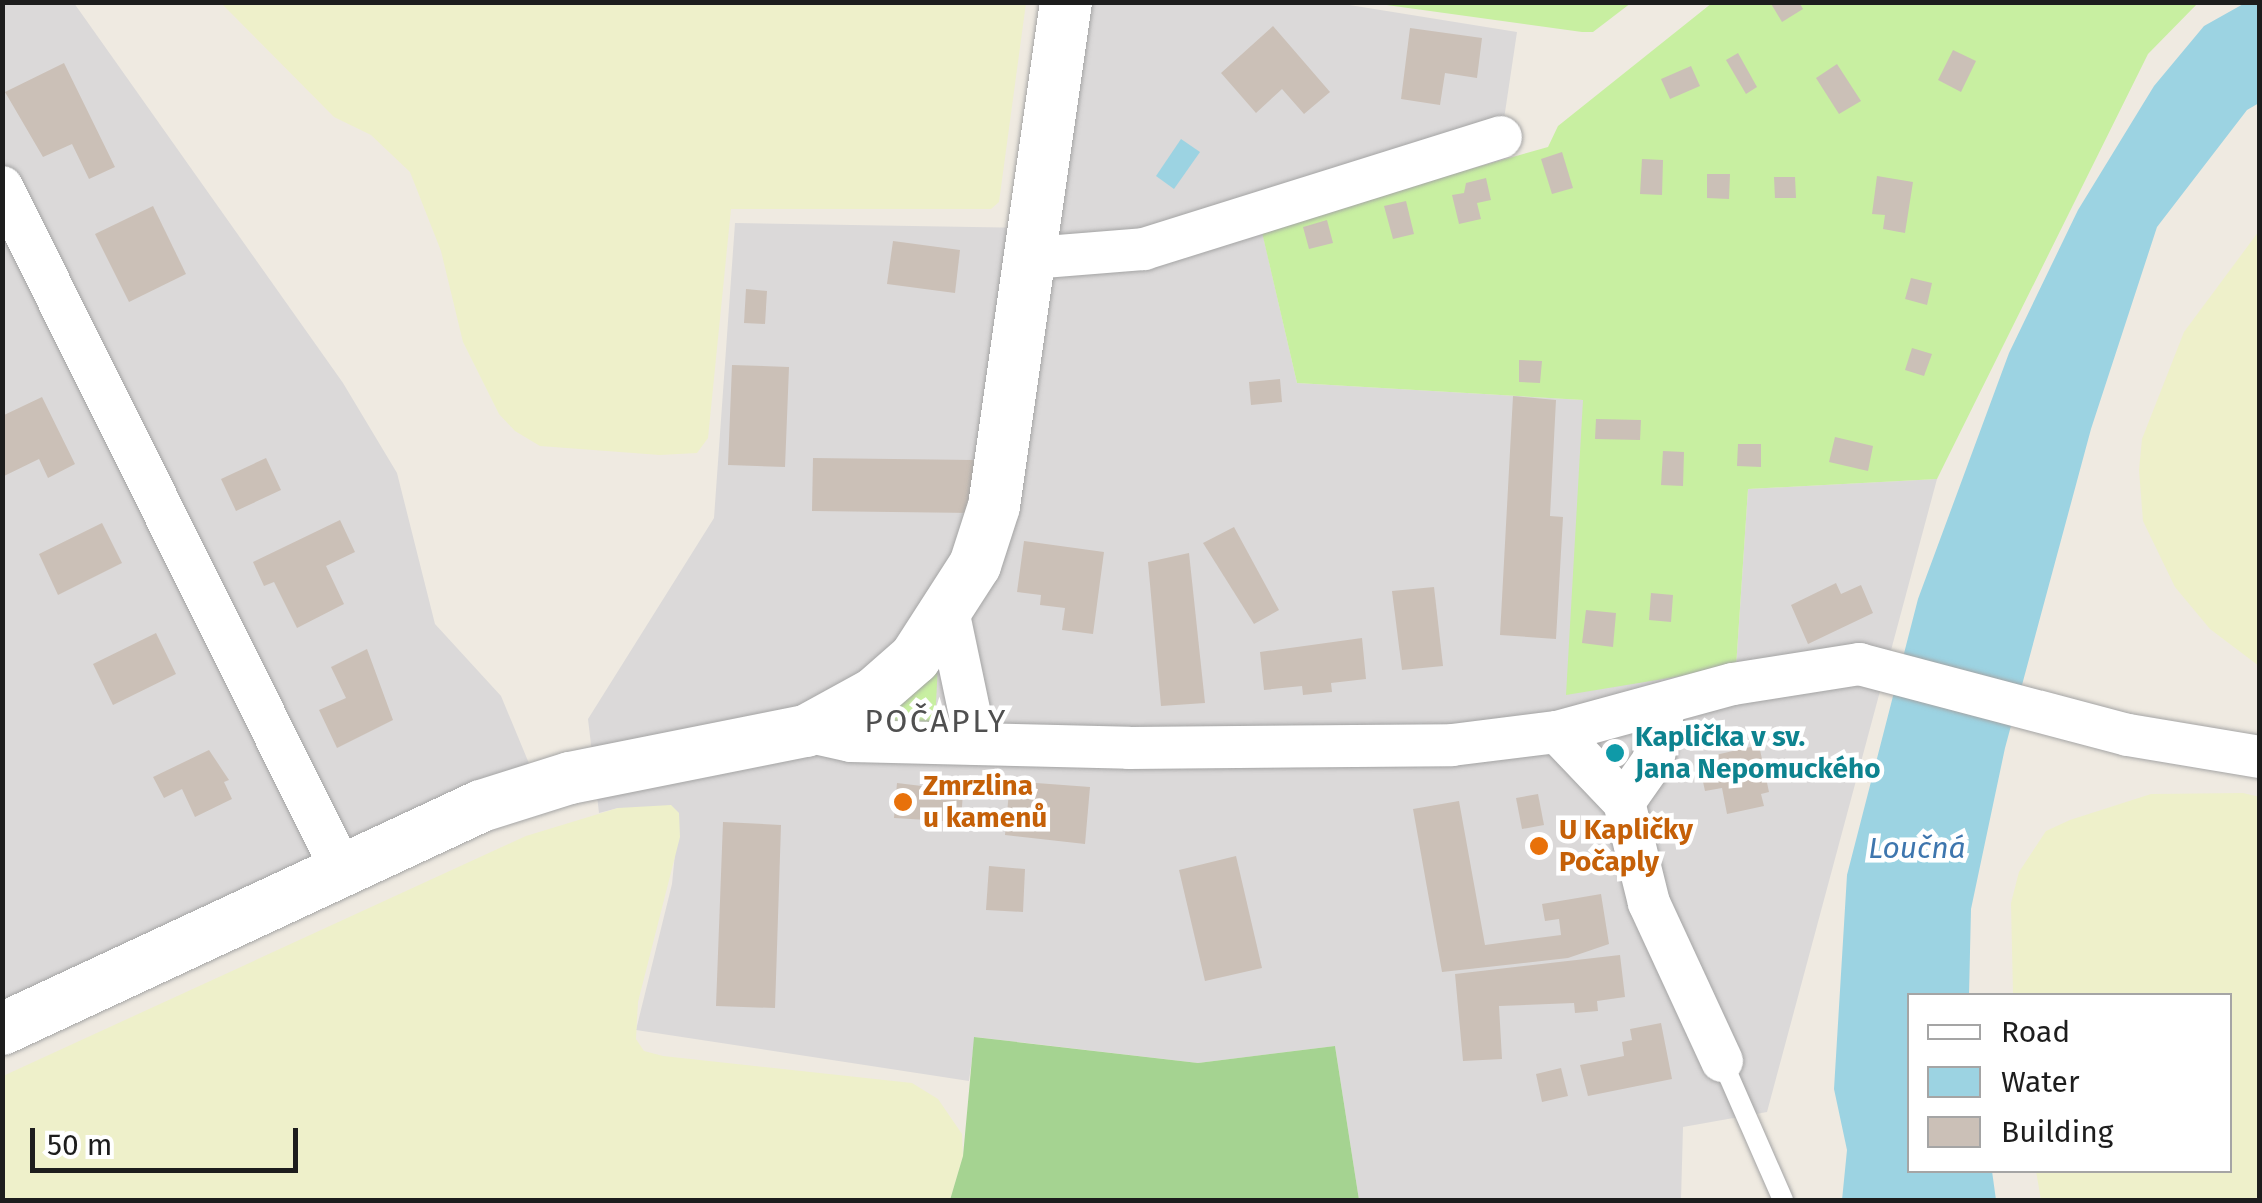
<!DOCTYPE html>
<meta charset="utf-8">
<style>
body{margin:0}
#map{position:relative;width:2262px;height:1203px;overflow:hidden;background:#efeae1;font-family:"Fira Sans",sans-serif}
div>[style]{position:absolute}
.residential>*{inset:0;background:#dbd9d9}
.farmland>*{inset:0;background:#eef0ca}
.grass>*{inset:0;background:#c8efa1}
.forest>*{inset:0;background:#a5d391}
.water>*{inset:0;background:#9cd3e2}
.building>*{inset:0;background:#cbc0b7}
.roads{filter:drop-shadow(0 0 2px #a4a4a4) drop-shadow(0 0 2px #a4a4a4)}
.service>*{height:20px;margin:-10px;padding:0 10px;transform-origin:10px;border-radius:10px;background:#fff}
.minor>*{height:42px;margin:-21px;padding:0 21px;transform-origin:21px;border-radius:21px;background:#fff}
.tertiary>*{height:52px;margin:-26px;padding:0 26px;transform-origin:26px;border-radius:26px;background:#fff}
.dots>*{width:28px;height:28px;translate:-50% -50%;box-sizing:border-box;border:5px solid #fff;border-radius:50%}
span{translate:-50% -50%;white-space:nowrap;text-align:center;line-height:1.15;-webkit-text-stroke:9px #fff;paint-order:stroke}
.culture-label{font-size:28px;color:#0d838f;font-weight:700}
.left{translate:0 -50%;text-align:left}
.food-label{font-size:28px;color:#c56008;font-weight:700}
.water-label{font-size:30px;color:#3e76ae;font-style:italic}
.quarter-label{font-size:32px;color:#505050;letter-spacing:2.5px}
.frame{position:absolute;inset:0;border:5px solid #1d1d1d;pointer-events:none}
.legend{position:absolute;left:1907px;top:993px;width:325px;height:180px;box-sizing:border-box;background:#fff;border:2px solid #a5a5a5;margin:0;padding:12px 18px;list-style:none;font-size:30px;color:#1d1d1d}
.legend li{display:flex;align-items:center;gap:20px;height:50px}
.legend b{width:50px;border:2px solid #a5a5a5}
.scale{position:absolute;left:30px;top:1128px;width:268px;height:45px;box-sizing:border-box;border:5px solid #1d1d1d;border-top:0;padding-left:12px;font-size:30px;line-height:35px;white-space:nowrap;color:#1d1d1d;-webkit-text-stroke:8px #fff;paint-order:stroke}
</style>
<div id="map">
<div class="residential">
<i style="clip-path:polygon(3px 3px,74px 3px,343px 383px,397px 473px,435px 624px,501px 696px,533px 773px,3px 1012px)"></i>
<i style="clip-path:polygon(1053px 3px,1337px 3px,1517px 32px,1504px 119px,1505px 159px,1261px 227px,1297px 383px,1583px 400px,1736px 667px,1748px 489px,1937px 479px,1767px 1112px,1683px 1127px,1681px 1200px,1359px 1200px,1335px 1046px,1198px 1063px,975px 1037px,969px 1081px,636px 1030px,672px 884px,679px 813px,618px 808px,599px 813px,588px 719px,714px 518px,735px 223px,1028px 228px)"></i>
</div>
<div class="farmland">
<i style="clip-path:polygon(221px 3px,1026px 3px,999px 202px,991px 209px,731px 209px,708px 438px,697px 453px,660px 455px,540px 446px,515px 431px,499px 414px,463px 342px,441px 251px,410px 172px,371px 135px,334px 117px)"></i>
<i style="clip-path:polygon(2259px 231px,2259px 666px,2210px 629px,2175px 587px,2143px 521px,2139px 470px,2142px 439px,2184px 332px)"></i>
<i style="clip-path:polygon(2243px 793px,2260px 797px,2259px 1200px,2041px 1200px,2036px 1171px,2230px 1170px,2230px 996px,2013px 995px,2011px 903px,2019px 872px,2046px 831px,2070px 820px,2151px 794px)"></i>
<i style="clip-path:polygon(671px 805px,679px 813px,680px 837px,638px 1002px,636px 1039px,644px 1051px,663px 1056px,912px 1083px,938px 1099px,962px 1134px,963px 1156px,950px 1200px,3px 1200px,3px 1076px,526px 836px,618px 808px)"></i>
</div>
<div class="grass">
<i style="clip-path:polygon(1372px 3px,1631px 3px,1593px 32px,1582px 32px)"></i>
<i style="clip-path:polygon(1712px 3px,2198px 3px,2148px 54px,1937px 479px,1748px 489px,1736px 667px,1566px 695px,1583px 400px,1297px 383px,1261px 228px,1548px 147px,1558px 126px)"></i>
<i style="clip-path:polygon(938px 664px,935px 722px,889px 723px,884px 716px)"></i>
</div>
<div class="forest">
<i style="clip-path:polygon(974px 1037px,1198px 1063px,1335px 1046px,1359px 1200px,950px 1200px,963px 1156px)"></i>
</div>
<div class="water">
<i style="clip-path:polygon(2245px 3px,2259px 3px,2259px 103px,2247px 110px,2157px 227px,2091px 429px,2005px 748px,1971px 909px,1969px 995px,1910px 996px,1910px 1170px,1992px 1171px,1996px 1200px,1842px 1200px,1847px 1150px,1834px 1089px,1847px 875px,1918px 599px,2009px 353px,2078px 210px,2154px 86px,2204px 26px)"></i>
<i style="clip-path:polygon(1181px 139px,1200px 152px,1174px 189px,1156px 176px)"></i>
</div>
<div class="building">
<i style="clip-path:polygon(1770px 2px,1799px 2px,1803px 9px,1782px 22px)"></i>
<i style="clip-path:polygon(1273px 26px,1330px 92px,1304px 114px,1282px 89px,1256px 113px,1221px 73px)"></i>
<i style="clip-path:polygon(1410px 28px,1482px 38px,1477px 78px,1445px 73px,1440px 105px,1401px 99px)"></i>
<i style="clip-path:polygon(1953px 50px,1976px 61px,1961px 92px,1938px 80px)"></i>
<i style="clip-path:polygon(1738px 53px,1757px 87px,1746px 94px,1726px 60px)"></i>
<i style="clip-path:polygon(64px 63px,115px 167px,89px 179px,72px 144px,43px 157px,5px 92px)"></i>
<i style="clip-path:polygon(1837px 64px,1861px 101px,1839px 114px,1816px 78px)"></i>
<i style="clip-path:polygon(1691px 66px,1700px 86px,1670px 99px,1661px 79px)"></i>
<i style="clip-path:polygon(1562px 152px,1573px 188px,1552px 194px,1541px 159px)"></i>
<i style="clip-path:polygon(1642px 159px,1663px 160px,1662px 195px,1640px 194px)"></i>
<i style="clip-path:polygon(1707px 174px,1730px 174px,1729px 199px,1707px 198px)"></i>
<i style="clip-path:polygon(1877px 176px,1913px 182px,1905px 233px,1883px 229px,1885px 215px,1872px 214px)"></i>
<i style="clip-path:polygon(1774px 177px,1795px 177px,1796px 198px,1775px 198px)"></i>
<i style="clip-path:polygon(1486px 178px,1491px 200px,1477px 203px,1481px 219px,1459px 224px,1452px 195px,1464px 193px,1466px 183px)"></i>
<i style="clip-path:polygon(1406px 201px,1414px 234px,1393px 239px,1384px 206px)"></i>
<i style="clip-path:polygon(153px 206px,186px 274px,129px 302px,95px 234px)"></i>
<i style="clip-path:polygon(1327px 220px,1333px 243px,1309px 249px,1303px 227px)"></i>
<i style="clip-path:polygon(893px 241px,960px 250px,955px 293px,887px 284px)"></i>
<i style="clip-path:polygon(1911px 278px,1932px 283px,1927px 305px,1905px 299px)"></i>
<i style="clip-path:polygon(746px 289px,767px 291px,765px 324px,744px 323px)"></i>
<i style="clip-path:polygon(1912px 348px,1932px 354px,1924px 376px,1905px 370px)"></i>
<i style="clip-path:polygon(1519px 360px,1542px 361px,1540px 383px,1519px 382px)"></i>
<i style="clip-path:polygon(732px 365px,789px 367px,785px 467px,728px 465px)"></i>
<i style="clip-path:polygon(1280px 379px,1282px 402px,1251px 405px,1249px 382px)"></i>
<i style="clip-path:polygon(1513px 396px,1556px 400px,1550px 516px,1563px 517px,1556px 639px,1500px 635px)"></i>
<i style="clip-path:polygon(42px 397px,75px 464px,48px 478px,39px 459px,2px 477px,2px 416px)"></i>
<i style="clip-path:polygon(1596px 419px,1641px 420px,1640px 440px,1595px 439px)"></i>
<i style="clip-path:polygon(1835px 437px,1873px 446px,1868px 471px,1829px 462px)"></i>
<i style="clip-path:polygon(1738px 444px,1761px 444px,1761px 467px,1737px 466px)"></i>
<i style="clip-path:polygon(1663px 451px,1684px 452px,1683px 486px,1661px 485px)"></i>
<i style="clip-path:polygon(266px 458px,281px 490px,236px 511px,221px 479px)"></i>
<i style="clip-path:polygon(813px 458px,974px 460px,973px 513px,812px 511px)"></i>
<i style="clip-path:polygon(340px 520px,355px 552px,326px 566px,344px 604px,297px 628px,274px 582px,264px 586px,253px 562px)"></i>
<i style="clip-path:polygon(102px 523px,122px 563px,58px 595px,39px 554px)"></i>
<i style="clip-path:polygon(1234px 527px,1279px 610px,1254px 624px,1203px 543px)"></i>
<i style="clip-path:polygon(1024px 541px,1104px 552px,1093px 634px,1062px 630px,1065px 608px,1040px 605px,1041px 595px,1017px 592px)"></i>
<i style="clip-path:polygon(1189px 553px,1205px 703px,1161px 706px,1148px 562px)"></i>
<i style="clip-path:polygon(1836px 583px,1841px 594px,1861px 585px,1873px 613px,1808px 644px,1791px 605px)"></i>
<i style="clip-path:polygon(1434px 587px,1443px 666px,1402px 670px,1392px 591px)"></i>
<i style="clip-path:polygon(1651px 593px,1673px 595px,1671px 622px,1649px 620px)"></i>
<i style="clip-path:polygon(1586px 610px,1616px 613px,1613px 647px,1582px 643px)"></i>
<i style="clip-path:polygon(156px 633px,176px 674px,113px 705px,93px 664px)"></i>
<i style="clip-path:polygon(1362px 638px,1366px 679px,1331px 683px,1332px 692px,1303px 695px,1302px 686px,1264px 690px,1260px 652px)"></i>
<i style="clip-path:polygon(367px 649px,393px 720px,337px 748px,319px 710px,346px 698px,331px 667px)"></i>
<i style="clip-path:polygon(1759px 745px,1769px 792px,1761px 794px,1764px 806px,1727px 814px,1722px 788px,1705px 791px,1698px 759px)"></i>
<i style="clip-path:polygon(209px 750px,229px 780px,224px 782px,232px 799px,195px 817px,182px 789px,164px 798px,153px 777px)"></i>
<i style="clip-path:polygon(1010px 781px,1090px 787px,1085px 844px,1005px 835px)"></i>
<i style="clip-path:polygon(897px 783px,963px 791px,961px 822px,894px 818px)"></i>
<i style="clip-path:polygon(1538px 794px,1544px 825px,1522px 829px,1516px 798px)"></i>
<i style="clip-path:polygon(1459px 801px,1485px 945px,1561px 935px,1559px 919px,1545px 921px,1542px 904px,1601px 894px,1609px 944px,1568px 958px,1442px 972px,1413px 809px)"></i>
<i style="clip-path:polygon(723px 822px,781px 825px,775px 1008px,716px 1006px)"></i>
<i style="clip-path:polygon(1236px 856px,1262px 968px,1205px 981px,1179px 870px)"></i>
<i style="clip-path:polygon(989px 866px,1025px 869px,1023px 912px,986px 910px)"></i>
<i style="clip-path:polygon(1620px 955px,1625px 997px,1597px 1001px,1598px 1011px,1575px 1013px,1574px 1003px,1499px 1006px,1502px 1059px,1463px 1061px,1455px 974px)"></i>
<i style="clip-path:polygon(1661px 1023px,1672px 1079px,1588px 1096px,1580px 1065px,1624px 1056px,1622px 1042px,1632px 1040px,1630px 1029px)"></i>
<i style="clip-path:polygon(1561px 1068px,1568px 1096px,1542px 1102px,1536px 1074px)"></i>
</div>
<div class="roads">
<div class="service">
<i style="left:1722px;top:1061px;width:152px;rotate:66.3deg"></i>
</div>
<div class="minor">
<i style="left:2px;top:187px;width:761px;rotate:63.54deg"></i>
<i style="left:1033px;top:258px;width:111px;rotate:-4.6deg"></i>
<i style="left:1144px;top:249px;width:374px;rotate:-17.4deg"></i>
<i style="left:949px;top:615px;width:131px;rotate:78.1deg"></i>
<i style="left:806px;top:731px;width:46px;rotate:12.5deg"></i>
<i style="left:851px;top:741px;width:278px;rotate:1.4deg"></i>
<i style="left:1129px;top:748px;width:323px;rotate:-0.5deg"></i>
<i style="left:1452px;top:745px;width:106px;rotate:-7.1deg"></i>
<i style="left:1557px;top:732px;width:182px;rotate:-15.3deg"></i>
<i style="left:1733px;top:684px;width:128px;rotate:-9deg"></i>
<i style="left:1859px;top:664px;width:278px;rotate:14.8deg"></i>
<i style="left:2128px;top:735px;width:134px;rotate:9.5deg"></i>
<i style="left:1557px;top:732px;width:97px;rotate:46.3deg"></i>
<i style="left:1624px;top:802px;width:104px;rotate:76.1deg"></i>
<i style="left:1649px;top:903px;width:174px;rotate:65.2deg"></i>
<i style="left:1624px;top:802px;width:50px;rotate:-54.7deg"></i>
<i style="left:1653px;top:761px;width:58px;rotate:-78.1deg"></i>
</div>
<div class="tertiary">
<i style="left:2px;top:1029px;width:528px;rotate:-24.96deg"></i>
<i style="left:481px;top:806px;width:93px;rotate:-17.5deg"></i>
<i style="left:570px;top:778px;width:241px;rotate:-11.3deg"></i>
<i style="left:806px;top:731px;width:79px;rotate:-28.8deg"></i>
<i style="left:875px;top:693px;width:53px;rotate:-41.2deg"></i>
<i style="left:915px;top:658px;width:111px;rotate:-57.2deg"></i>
<i style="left:975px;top:565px;width:62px;rotate:-72.1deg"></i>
<i style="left:994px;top:506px;width:509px;rotate:-81.87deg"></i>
</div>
</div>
<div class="dots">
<i style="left:1615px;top:753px;background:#0f9aa8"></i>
<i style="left:903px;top:802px;background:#e8710a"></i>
<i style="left:1539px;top:846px;background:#e8710a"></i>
</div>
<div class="culture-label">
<span class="left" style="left:1635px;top:753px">Kaplička v sv.<br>Jana Nepomuckého</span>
</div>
<div class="food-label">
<span class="left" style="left:923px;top:802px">Zmrzlina<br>u kamenů</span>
<span class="left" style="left:1559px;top:846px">U Kapličky<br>Počaply</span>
</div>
<div class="water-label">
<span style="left:1917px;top:848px">Loučná</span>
</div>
<div class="quarter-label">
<span style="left:936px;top:721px">POČAPLY</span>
</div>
<div class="frame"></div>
<ul class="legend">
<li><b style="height:12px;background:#fff"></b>Road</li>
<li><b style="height:28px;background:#9cd3e2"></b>Water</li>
<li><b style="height:28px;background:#cbc0b7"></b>Building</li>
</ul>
<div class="scale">50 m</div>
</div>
